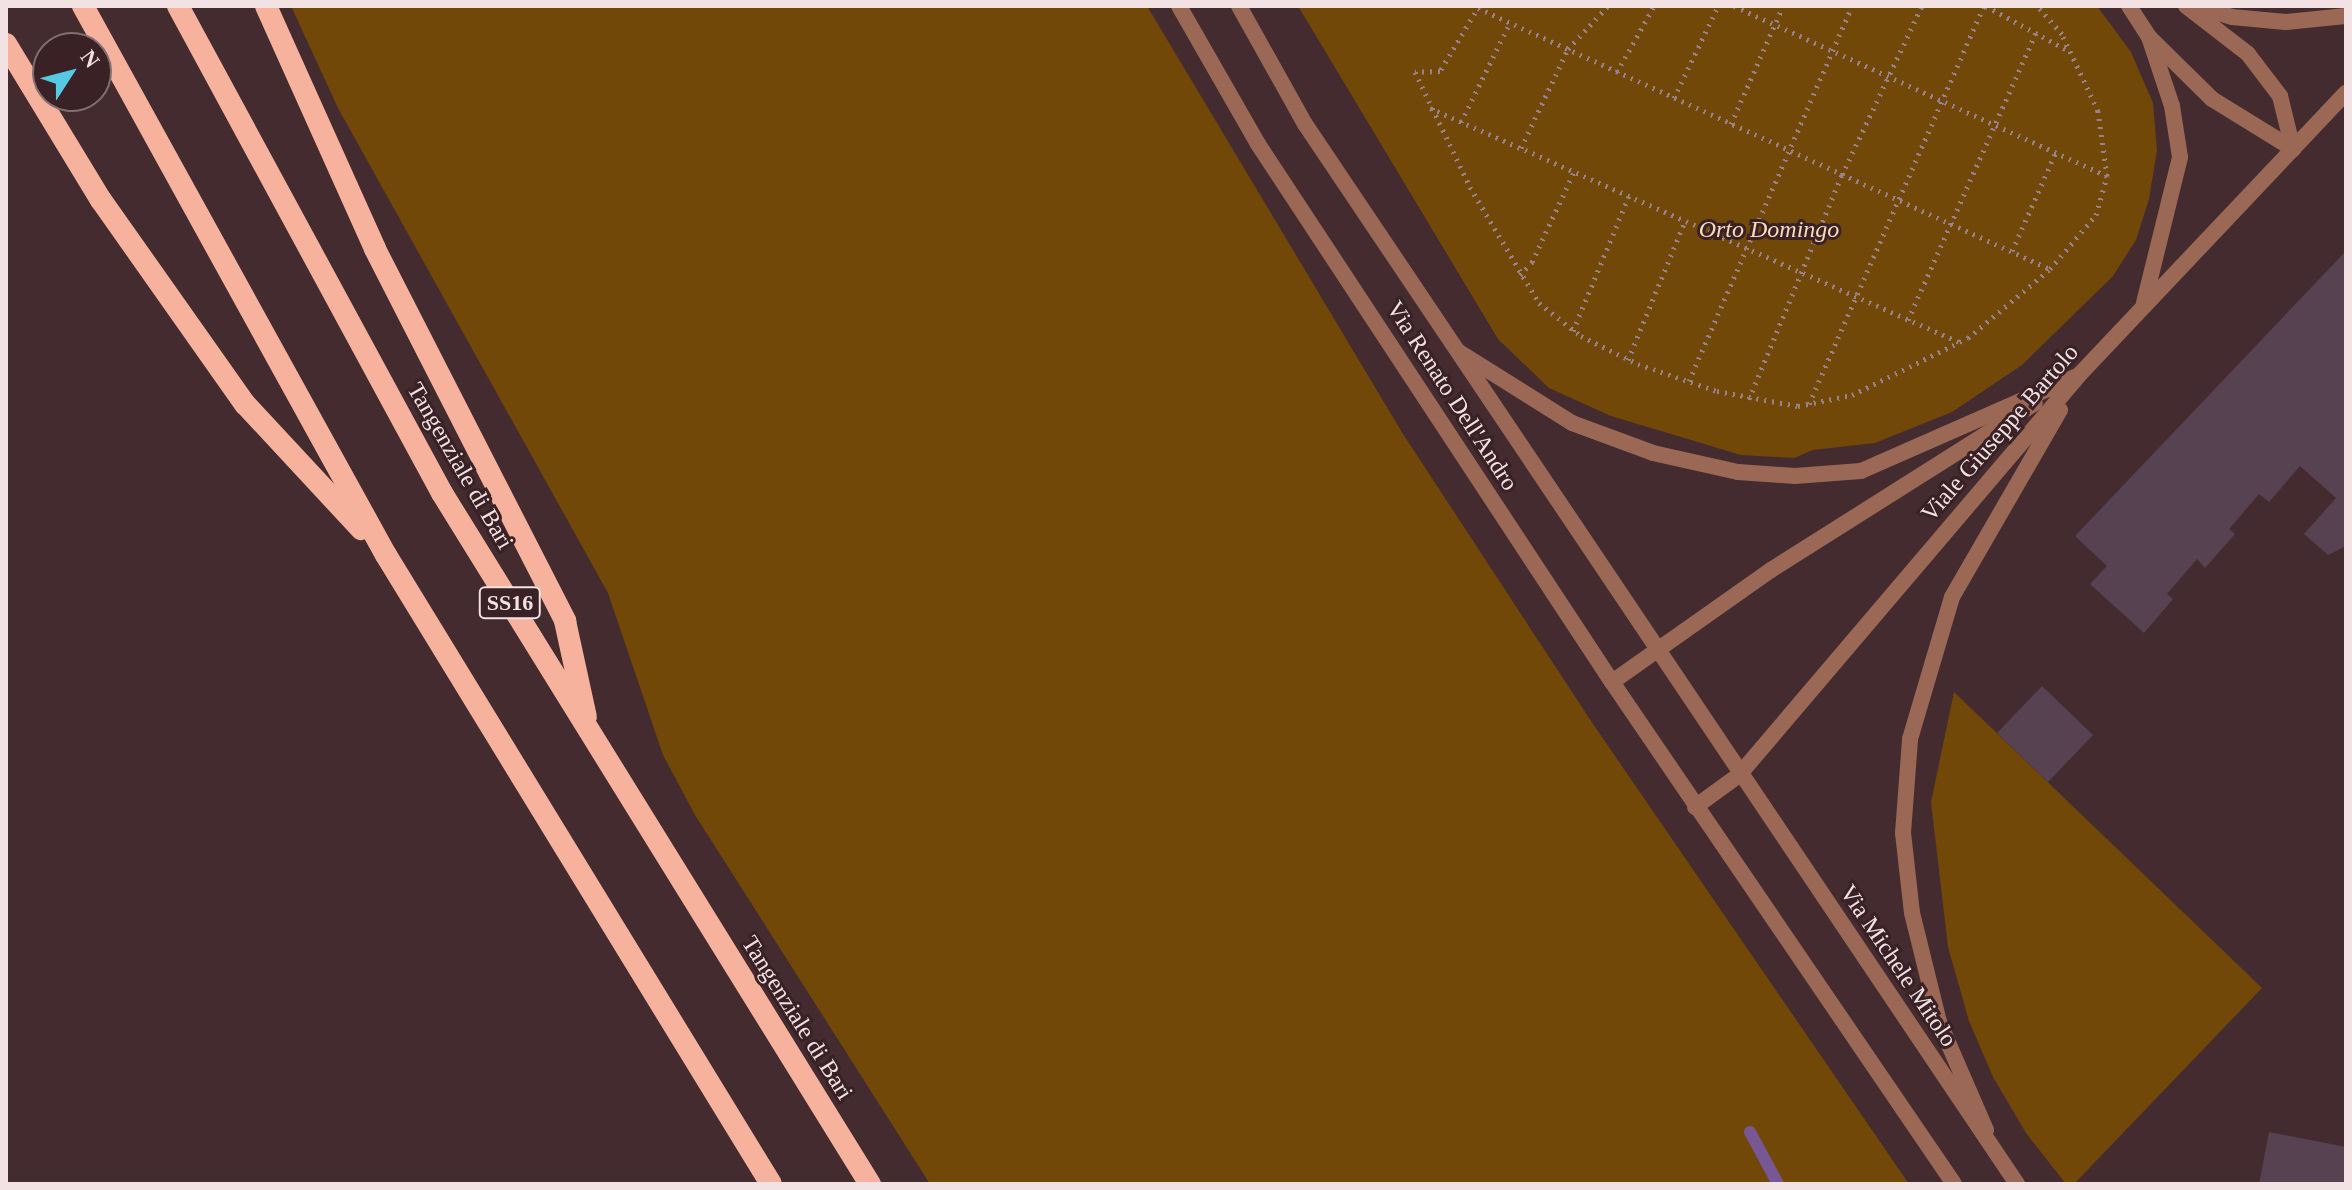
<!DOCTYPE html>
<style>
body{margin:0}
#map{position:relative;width:2352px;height:1190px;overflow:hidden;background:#442b2f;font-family:"Times New Roman",serif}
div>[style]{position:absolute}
.green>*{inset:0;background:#714807}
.stream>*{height:12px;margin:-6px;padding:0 6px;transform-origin:6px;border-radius:6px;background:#775894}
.building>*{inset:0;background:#574251}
.path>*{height:5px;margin-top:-2.5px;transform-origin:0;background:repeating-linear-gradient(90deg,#988487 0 2px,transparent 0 8px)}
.minor>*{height:16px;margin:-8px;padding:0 8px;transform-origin:8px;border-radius:8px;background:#9b6856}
.tertiary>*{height:16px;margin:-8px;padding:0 8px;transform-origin:8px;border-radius:8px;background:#9b6856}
.trunk>*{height:22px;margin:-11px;padding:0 11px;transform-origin:11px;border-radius:11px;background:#f6b29c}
span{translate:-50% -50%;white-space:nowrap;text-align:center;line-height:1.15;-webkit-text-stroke:6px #392125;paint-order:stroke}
.shield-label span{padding:2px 6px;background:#392125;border:2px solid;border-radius:6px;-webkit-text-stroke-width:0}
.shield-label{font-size:22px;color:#f2e2e4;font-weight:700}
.park-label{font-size:24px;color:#f7dcbc;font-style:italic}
.street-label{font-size:24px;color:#f2e2e4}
.frame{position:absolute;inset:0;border:8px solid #f2e2e4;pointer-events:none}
.north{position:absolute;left:32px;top:32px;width:80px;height:80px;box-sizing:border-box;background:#392125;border:2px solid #836e71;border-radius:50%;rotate:54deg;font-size:22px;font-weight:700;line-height:32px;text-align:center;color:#f2e2e4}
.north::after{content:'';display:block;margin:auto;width:28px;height:36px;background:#57c9e2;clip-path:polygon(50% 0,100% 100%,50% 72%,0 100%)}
</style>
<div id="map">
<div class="green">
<i style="clip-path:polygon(291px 6px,1147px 6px,1403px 434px,1593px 724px,1909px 1184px,930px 1184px,695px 815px,663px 755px,608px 593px,338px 108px)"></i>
<i style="clip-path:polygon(1298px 6px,2097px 6px,2131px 52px,2153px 103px,2157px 150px,2149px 199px,2136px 240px,2113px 276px,2022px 365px,1952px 412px,1875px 443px,1813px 450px,1794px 458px,1741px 455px,1611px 416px,1549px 388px,1498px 339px)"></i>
<i style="clip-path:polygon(1954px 692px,2262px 988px,2074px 1184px,2066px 1184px,2026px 1133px,1993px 1077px,1969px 1021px,1948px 947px,1931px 802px)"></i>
</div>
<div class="stream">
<i style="left:1750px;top:1132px;width:59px;rotate:61.7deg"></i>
</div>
<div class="building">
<i style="clip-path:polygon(2346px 251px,2346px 546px,2328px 555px,2304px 534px,2336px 498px,2300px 466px,2269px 502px,2259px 494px,2229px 529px,2235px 534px,2205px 568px,2197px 559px,2167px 594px,2173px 599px,2144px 633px,2090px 584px,2107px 566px,2075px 536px)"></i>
<i style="clip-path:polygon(2042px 686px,2093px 735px,2048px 782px,1997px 733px)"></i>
<i style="clip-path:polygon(2269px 1132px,2346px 1147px,2346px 1184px,2259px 1184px)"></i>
</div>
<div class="path">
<i style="left:1479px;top:6px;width:76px;rotate:121deg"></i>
<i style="left:1440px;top:71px;width:25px;rotate:178deg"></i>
<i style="left:1415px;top:72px;width:127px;rotate:64.4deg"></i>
<i style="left:1470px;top:187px;width:135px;rotate:59.3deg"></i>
<i style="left:1539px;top:303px;width:53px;rotate:38.2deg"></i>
<i style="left:1581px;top:336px;width:64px;rotate:26.2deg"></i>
<i style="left:1638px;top:364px;width:83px;rotate:18.9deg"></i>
<i style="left:1717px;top:391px;width:82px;rotate:10.5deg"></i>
<i style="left:1798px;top:406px;width:55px;rotate:-11.5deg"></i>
<i style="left:1852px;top:395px;width:129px;rotate:-26.2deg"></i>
<i style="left:1968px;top:338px;width:107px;rotate:-40.1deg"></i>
<i style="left:2050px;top:269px;width:71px;rotate:-49.6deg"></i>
<i style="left:2096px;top:215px;width:41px;rotate:-74.2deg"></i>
<i style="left:2107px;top:176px;width:66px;rotate:-97.9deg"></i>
<i style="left:2098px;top:111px;width:85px;rotate:-115.1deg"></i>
<i style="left:2062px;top:34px;width:37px;rotate:-131deg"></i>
<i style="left:1734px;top:6px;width:410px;rotate:24.5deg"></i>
<i style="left:1986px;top:6px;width:94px;rotate:28.5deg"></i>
<i style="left:1478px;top:8px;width:629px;rotate:24.53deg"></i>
<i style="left:1617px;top:72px;width:76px;rotate:-60.7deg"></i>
<i style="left:1674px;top:98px;width:102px;rotate:-64.4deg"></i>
<i style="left:1430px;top:108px;width:578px;rotate:23.86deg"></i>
<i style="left:1461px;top:122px;width:110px;rotate:-63.7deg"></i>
<i style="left:1731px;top:124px;width:129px;rotate:-66.2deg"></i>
<i style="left:1521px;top:148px;width:110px;rotate:-64.6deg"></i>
<i style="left:1568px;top:49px;width:59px;rotate:-47.1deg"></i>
<i style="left:2012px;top:251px;width:108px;rotate:-66deg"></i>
<i style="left:1520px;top:275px;width:18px;rotate:-47deg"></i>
<i style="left:1532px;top:262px;width:99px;rotate:-65deg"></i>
<i style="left:1908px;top:320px;width:315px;rotate:-66deg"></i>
<i style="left:1573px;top:331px;width:146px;rotate:-67.5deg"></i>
<i style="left:1628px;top:360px;width:150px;rotate:-67.7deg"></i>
<i style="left:1689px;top:381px;width:409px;rotate:-66.5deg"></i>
<i style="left:1749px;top:399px;width:243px;rotate:-67.5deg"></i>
<i style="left:1842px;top:175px;width:187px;rotate:-64.7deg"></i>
<i style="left:1809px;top:404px;width:435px;rotate:-66.3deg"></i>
</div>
<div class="minor">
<i style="left:2129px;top:6px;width:37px;rotate:57deg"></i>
<i style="left:2149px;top:37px;width:88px;rotate:44.5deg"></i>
<i style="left:2212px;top:99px;width:95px;rotate:31.7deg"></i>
<i style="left:2186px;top:6px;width:78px;rotate:37.7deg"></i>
<i style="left:2248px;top:54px;width:53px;rotate:52.7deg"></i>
<i style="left:2280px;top:96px;width:55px;rotate:76.2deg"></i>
<i style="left:2194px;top:6px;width:40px;rotate:16deg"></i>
<i style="left:2232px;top:17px;width:54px;rotate:5.3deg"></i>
<i style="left:2286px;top:22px;width:60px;rotate:-5.7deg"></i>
<i style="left:2144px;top:303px;width:150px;rotate:-76.1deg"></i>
<i style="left:2180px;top:157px;width:52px;rotate:-98.9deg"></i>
<i style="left:2172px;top:106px;width:73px;rotate:-108.4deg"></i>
<i style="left:1459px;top:352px;width:133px;rotate:32.1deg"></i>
<i style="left:1572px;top:423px;width:86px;rotate:20.3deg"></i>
<i style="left:1653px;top:453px;width:87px;rotate:12.6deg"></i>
<i style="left:1738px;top:472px;width:57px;rotate:4deg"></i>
<i style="left:1795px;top:476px;width:66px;rotate:-4.3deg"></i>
<i style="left:1861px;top:471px;width:234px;rotate:-23.7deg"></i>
<i style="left:1612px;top:682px;width:194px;rotate:-35.2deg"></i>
<i style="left:1771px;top:570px;width:312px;rotate:-32.3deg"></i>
<i style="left:1695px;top:807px;width:54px;rotate:-36deg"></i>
<i style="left:1739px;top:775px;width:526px;rotate:-49.62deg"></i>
<i style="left:2080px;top:374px;width:387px;rotate:-46.6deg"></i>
<i style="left:1986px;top:1130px;width:118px;rotate:-113.5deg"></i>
<i style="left:1939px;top:1022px;width:112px;rotate:-103.9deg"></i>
<i style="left:1912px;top:913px;width:81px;rotate:-96.4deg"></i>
<i style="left:1903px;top:833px;width:94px;rotate:-85.7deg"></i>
<i style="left:1910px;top:739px;width:148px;rotate:-73.5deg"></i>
<i style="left:1952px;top:597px;width:216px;rotate:-60deg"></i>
</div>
<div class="tertiary">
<i style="left:1179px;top:6px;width:159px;rotate:60.2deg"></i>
<i style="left:1258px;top:144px;width:644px;rotate:56.66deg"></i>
<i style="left:1612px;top:682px;width:607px;rotate:55.73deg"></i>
<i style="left:1239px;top:6px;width:135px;rotate:60.8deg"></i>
<i style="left:1305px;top:124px;width:1277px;rotate:56.11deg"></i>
</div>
<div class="trunk">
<i style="left:83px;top:6px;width:627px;rotate:61.11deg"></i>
<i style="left:386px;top:555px;width:737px;rotate:58.53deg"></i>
<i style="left:178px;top:6px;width:554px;rotate:61.54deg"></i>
<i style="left:442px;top:493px;width:813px;rotate:58.23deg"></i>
<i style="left:266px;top:6px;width:266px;rotate:65.8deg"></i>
<i style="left:375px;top:249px;width:418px;rotate:62.9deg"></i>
<i style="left:565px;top:621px;width:98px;rotate:77.7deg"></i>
<i style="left:6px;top:44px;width:183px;rotate:58.7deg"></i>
<i style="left:101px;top:200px;width:250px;rotate:54.8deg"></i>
<i style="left:245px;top:404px;width:171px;rotate:47.1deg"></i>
</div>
<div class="shield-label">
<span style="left:510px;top:603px">SS16</span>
</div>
<div class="park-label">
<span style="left:1769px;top:230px">Orto Domingo</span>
</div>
<div class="street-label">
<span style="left:1452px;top:396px;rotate:57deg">Via Renato Dell'Andro</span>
<span style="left:2000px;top:433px;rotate:-49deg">Viale Giuseppe Bartolo</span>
<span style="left:460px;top:466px;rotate:60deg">Tangenziale di Bari</span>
<span style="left:1898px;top:966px;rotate:56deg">Via Michele Mitolo</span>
<span style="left:797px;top:1018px;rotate:58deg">Tangenziale di Bari</span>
</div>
<div class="frame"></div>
<div class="north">N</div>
</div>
